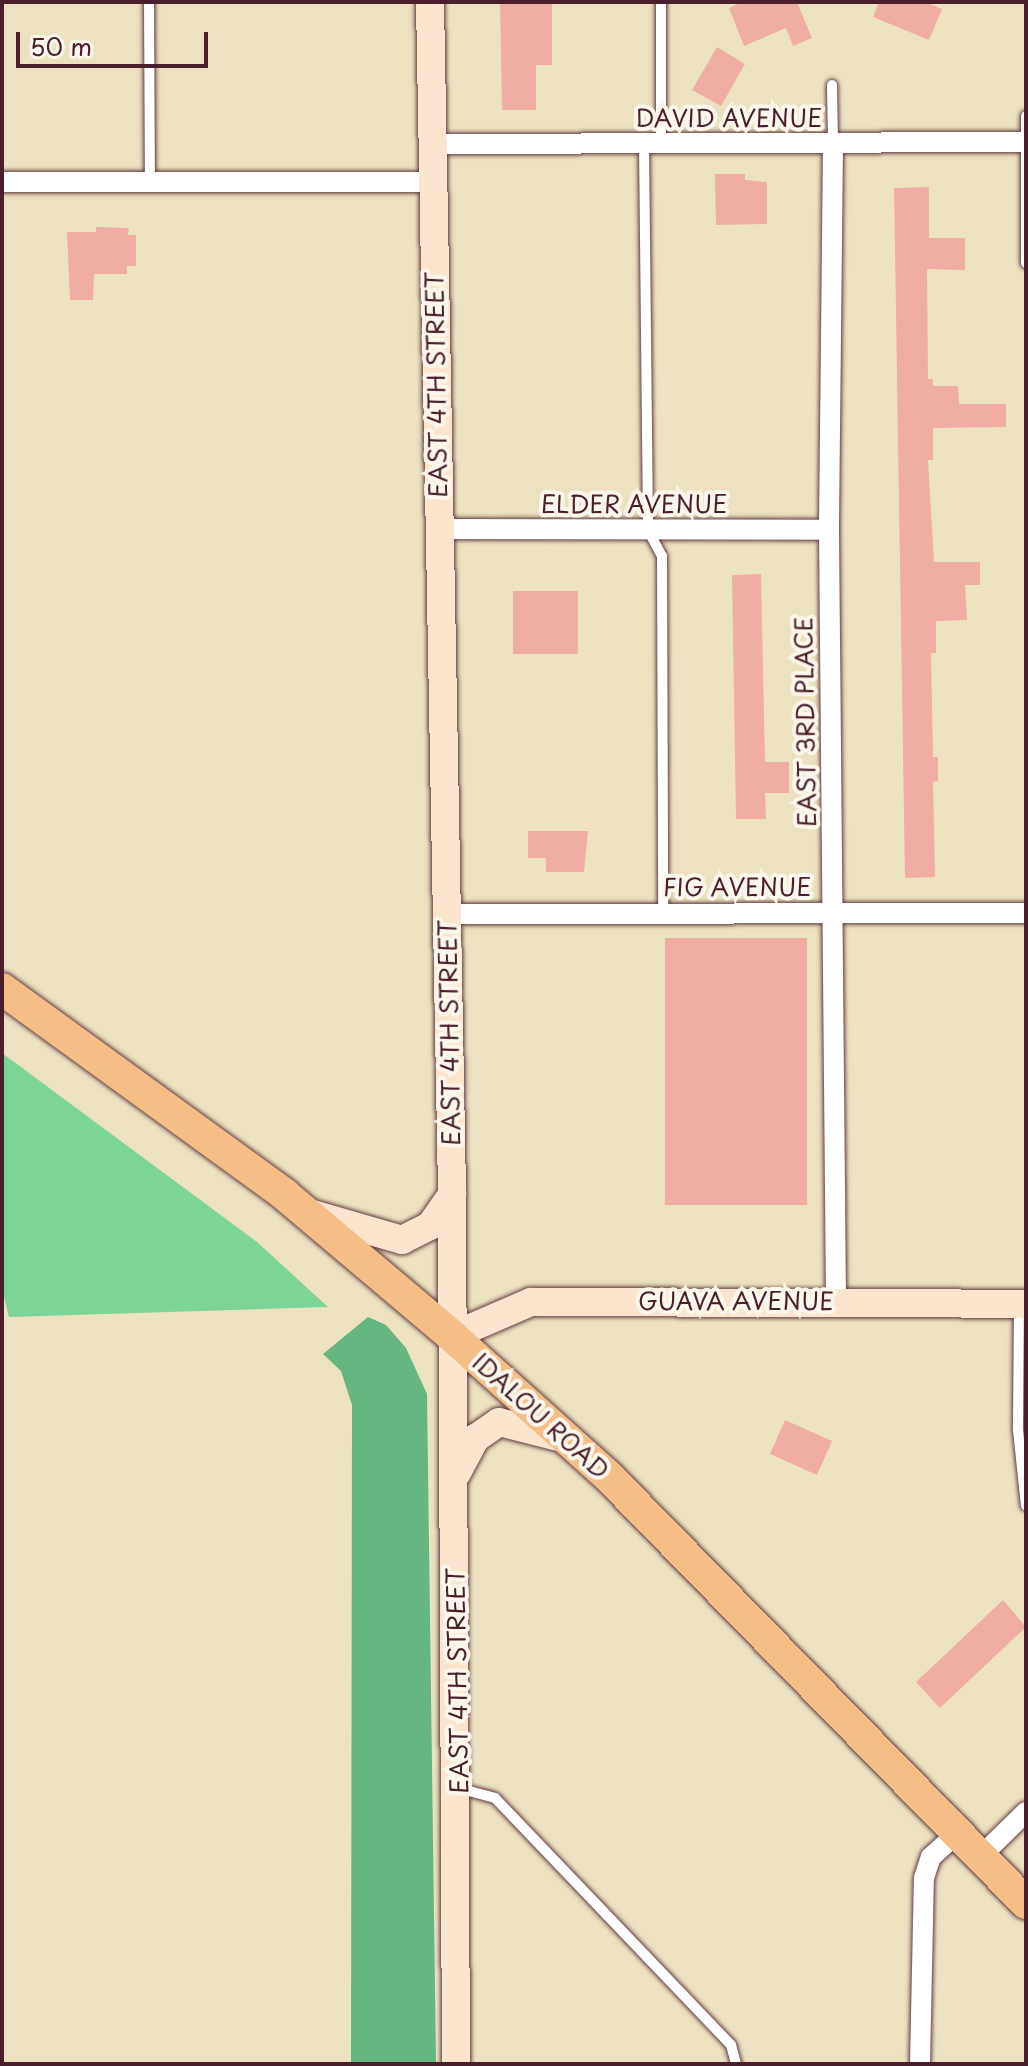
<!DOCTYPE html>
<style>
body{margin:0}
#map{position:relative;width:1028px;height:2066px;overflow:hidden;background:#ece2c1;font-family:"Playpen Sans",sans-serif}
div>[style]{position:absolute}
.green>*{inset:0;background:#7cd499}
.forest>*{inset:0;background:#65b681}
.building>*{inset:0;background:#f0ada5}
.roads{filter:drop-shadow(0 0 2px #623c42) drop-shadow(0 0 2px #623c42)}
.lane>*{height:10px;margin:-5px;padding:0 5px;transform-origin:5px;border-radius:5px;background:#fff}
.street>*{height:20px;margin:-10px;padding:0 10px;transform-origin:10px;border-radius:10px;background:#fff}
.secondary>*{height:28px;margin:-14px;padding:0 14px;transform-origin:14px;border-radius:14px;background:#fbe5cf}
.primary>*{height:32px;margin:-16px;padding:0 16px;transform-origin:16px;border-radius:16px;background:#f6be87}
span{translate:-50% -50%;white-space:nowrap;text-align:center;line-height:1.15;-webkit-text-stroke:8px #fbf7ec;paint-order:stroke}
.street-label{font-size:24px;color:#4a1f2b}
.frame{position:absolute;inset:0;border:4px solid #4a1f2b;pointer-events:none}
.scale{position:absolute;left:16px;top:32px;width:192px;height:36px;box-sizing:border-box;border:4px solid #4a1f2b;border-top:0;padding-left:10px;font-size:24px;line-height:28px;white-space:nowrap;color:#4a1f2b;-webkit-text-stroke:6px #fbf7ec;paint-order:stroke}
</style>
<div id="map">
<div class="green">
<i style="clip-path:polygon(2px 1053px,257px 1242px,328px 1307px,9px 1317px,2px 1289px)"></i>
</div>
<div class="forest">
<i style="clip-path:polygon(368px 1317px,386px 1325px,406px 1348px,427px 1394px,436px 2064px,351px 2064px,352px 1405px,341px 1371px,323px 1354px)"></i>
</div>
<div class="building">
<i style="clip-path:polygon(500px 2px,552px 2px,552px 65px,536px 65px,536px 110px,502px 110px)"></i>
<i style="clip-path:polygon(742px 2px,797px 2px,812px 38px,793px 46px,786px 28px,744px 46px,729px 8px)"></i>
<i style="clip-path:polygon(879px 2px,925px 2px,942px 9px,929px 40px,873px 17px)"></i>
<i style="clip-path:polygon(717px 47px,745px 64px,721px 106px,692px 90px)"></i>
<i style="clip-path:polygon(715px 174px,745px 174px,745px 180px,767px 182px,767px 224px,716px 225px)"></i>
<i style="clip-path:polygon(929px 187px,929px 238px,965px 238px,965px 270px,927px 269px,928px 379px,933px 379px,933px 386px,958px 386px,959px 404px,1006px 404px,1006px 427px,933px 428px,933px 460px,928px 460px,934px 562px,980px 562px,980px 585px,965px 585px,967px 620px,936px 621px,936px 653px,931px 653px,933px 757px,938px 757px,938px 781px,933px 782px,935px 877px,905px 878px,894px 188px)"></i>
<i style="clip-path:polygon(96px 227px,129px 228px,128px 235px,136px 235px,136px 266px,127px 266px,127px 274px,94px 274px,93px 300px,70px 300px,67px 232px,96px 232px)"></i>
<i style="clip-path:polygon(761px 574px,765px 762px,789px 762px,789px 793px,765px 793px,766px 819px,736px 819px,732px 575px)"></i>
<i style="clip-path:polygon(513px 591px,578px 591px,578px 654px,513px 654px)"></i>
<i style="clip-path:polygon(528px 831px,588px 831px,584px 872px,546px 872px,546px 858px,528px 858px)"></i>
<i style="clip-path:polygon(665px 938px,807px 938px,807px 1205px,665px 1205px)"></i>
<i style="clip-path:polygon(785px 1420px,832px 1441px,817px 1475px,770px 1454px)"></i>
<i style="clip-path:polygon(1003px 1600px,1026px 1627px,940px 1708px,916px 1682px)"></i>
</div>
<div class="roads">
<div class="lane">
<i style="left:149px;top:2px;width:180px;rotate:89.7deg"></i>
<i style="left:661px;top:2px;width:141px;rotate:90deg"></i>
<i style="left:832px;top:85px;width:59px;rotate:89deg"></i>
<i style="left:1026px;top:116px;width:147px;rotate:90deg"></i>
<i style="left:644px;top:143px;width:387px;rotate:89.4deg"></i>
<i style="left:648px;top:530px;width:30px;rotate:62deg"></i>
<i style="left:662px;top:556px;width:357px;rotate:89.8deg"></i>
<i style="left:1019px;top:1306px;width:124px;rotate:90.5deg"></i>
<i style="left:1018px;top:1430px;width:76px;rotate:84deg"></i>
<i style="left:458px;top:1788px;width:38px;rotate:15deg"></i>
<i style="left:495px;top:1798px;width:342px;rotate:46.3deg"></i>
<i style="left:731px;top:2045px;width:20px;rotate:75deg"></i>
</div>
<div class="street">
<i style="left:432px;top:144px;width:594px;rotate:-0.19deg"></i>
<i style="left:833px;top:144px;width:386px;rotate:90.6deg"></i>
<i style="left:829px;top:530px;width:770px;rotate:89.48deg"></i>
<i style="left:2px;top:182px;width:430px"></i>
<i style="left:438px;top:529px;width:391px;rotate:0.1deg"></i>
<i style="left:448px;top:914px;width:578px;rotate:-0.1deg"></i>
<i style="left:981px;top:1856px;width:63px;rotate:-44.4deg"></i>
<i style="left:920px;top:2064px;width:186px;rotate:-88.8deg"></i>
<i style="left:924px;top:1878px;width:22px;rotate:-72deg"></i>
<i style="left:931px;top:1857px;width:36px;rotate:-42deg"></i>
</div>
<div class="secondary">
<i style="left:430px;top:2px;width:1192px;rotate:88.94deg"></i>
<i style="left:452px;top:1194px;width:870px;rotate:89.74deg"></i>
<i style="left:309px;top:1213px;width:97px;rotate:16.2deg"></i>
<i style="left:402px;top:1240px;width:31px;rotate:-27deg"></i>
<i style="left:430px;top:1226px;width:39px;rotate:-55deg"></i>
<i style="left:452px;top:1336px;width:86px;rotate:-23.3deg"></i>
<i style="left:531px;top:1302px;width:495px;rotate:0.2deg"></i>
<i style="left:457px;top:1473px;width:40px;rotate:-62deg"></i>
<i style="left:476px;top:1438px;width:28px;rotate:-35deg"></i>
<i style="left:499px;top:1422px;width:69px;rotate:14.2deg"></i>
</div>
<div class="primary">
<i style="left:2px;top:989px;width:349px;rotate:36deg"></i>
<i style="left:284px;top:1194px;width:220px;rotate:40.2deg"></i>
<i style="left:452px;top:1336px;width:212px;rotate:41.9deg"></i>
<i style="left:610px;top:1478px;width:595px;rotate:45.61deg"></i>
</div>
</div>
<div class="street-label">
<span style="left:729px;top:118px">DAVID AVENUE</span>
<span style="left:436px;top:385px;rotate:-91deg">EAST 4TH STREET</span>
<span style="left:634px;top:504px">ELDER AVENUE</span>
<span style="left:805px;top:722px;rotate:-91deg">EAST 3RD PLACE</span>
<span style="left:737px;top:887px">FIG AVENUE</span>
<span style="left:449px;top:1033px;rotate:-91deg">EAST 4TH STREET</span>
<span style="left:736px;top:1301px">GUAVA AVENUE</span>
<span style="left:541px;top:1416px;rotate:42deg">IDALOU ROAD</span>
<span style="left:457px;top:1681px;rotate:-91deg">EAST 4TH STREET</span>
</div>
<div class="frame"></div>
<div class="scale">50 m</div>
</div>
